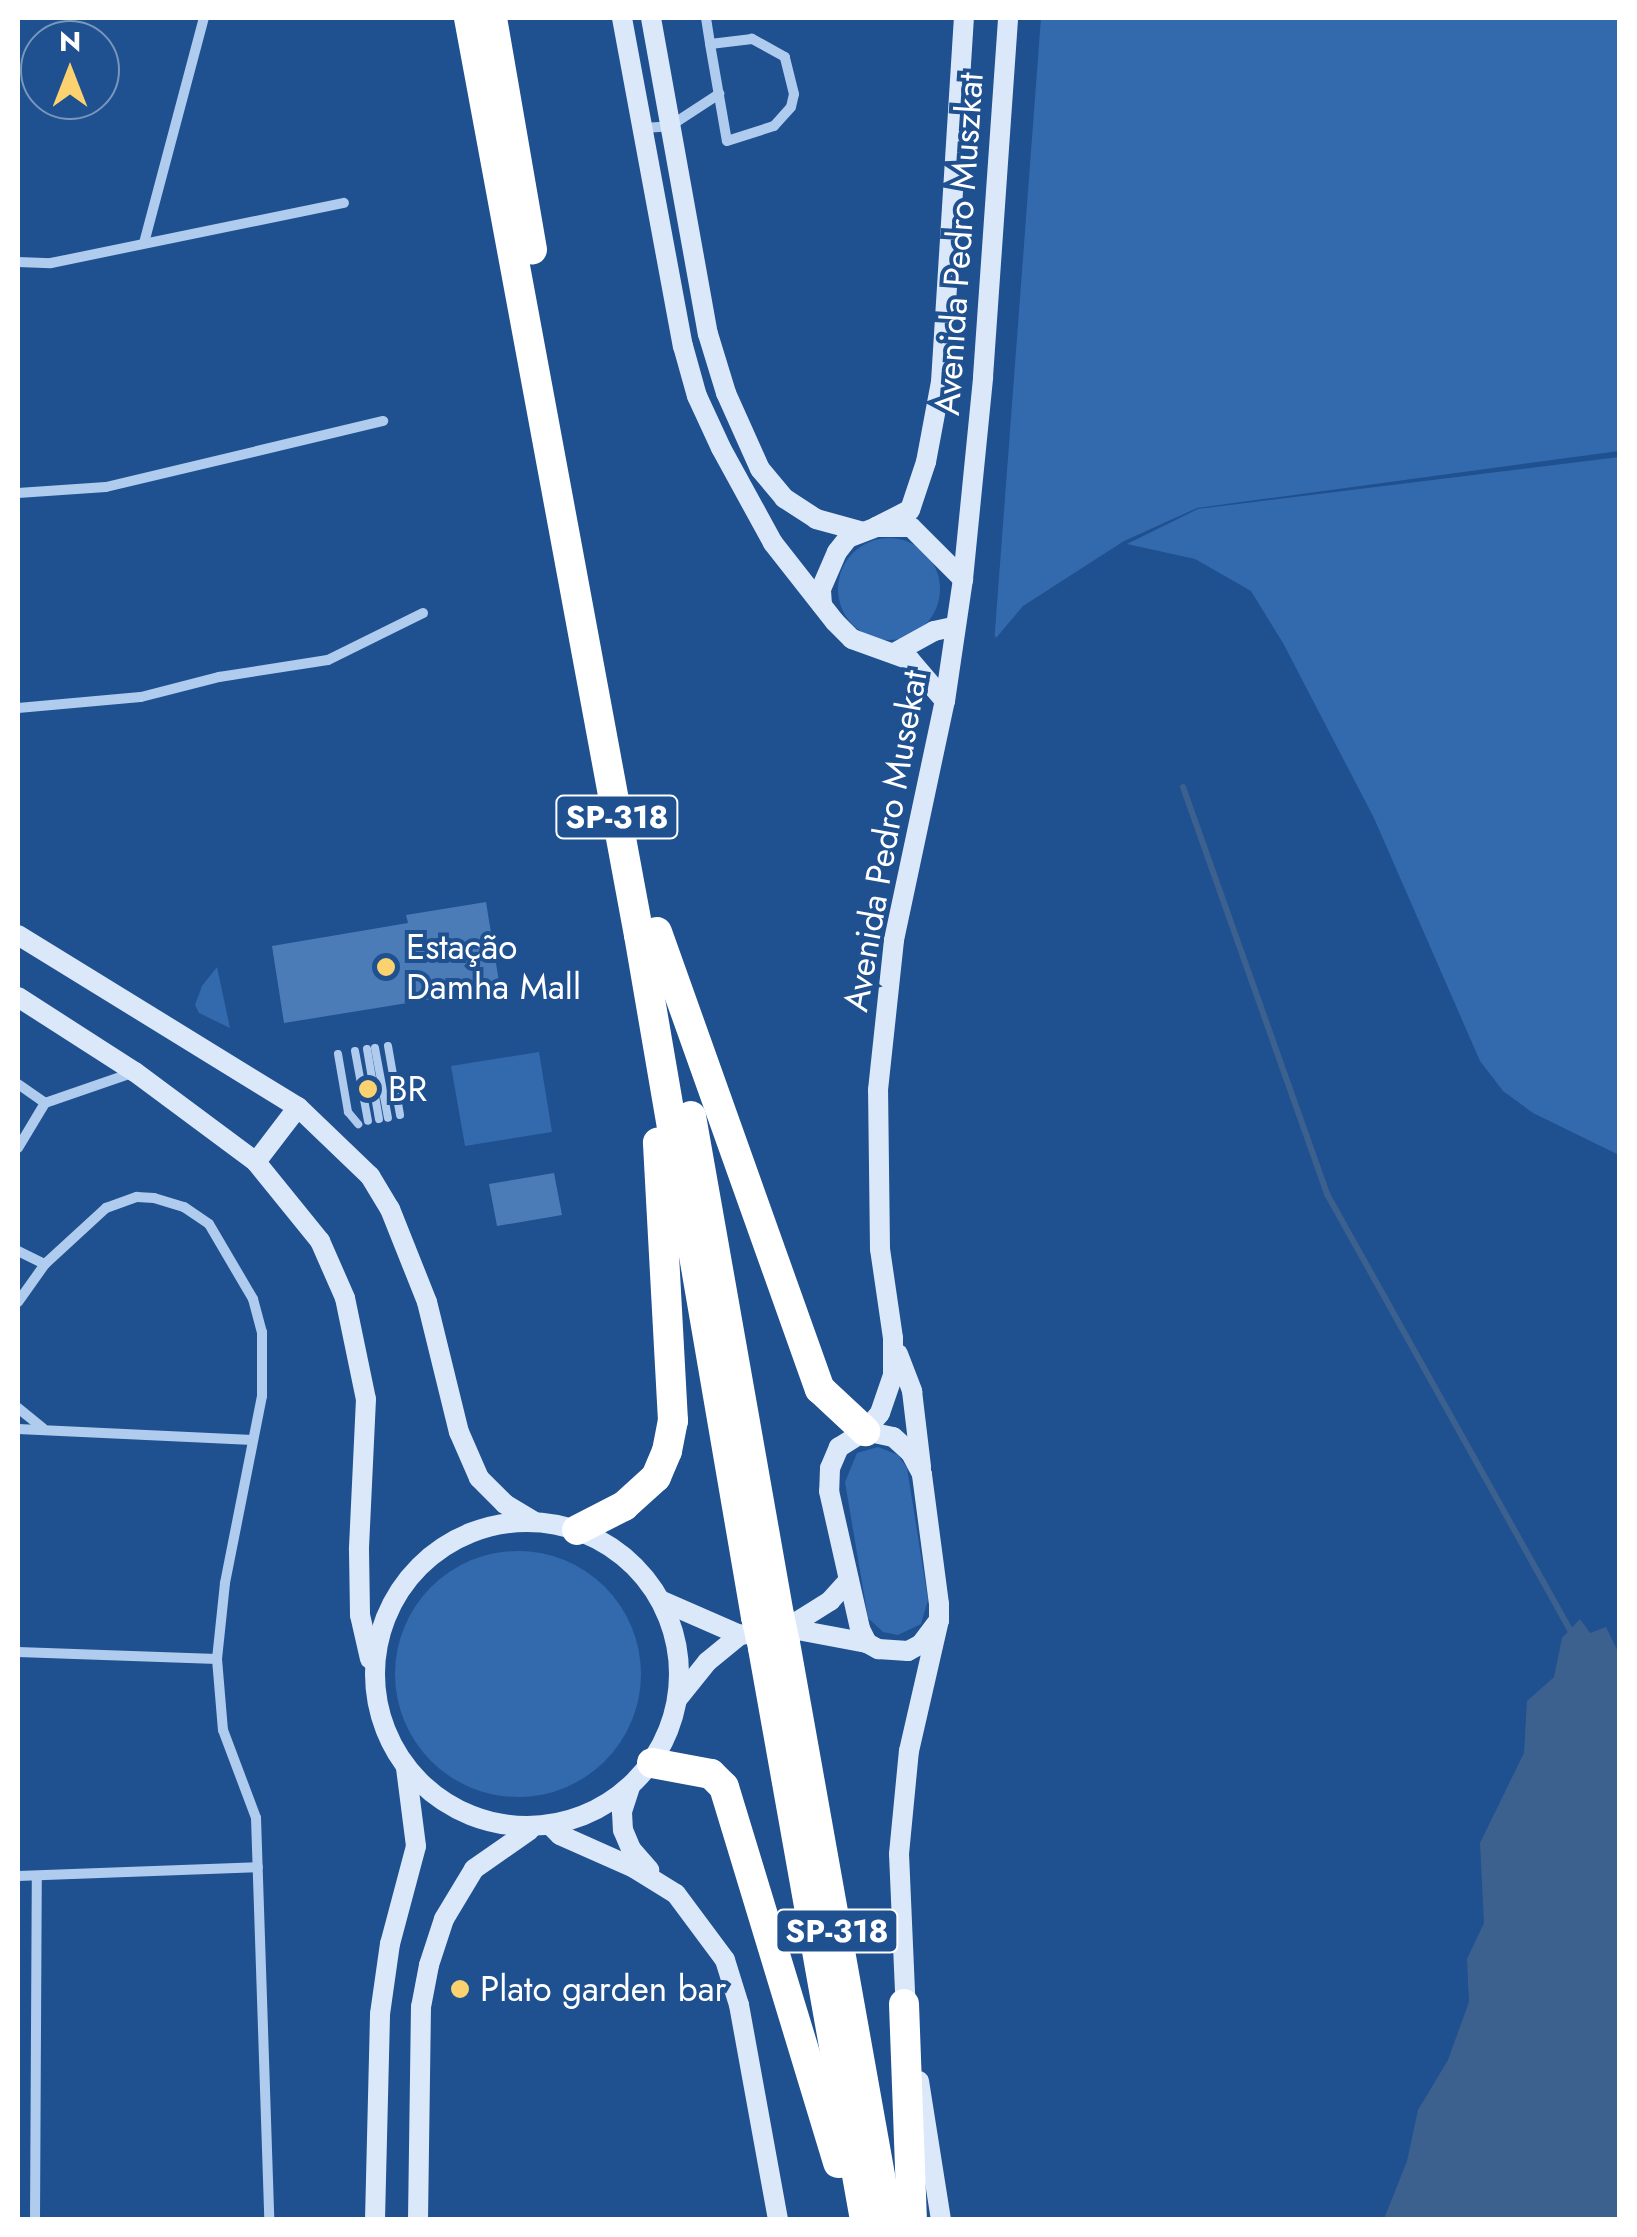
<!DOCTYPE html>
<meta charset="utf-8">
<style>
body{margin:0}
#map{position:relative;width:1637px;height:2237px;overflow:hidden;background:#1f5090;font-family:Jost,sans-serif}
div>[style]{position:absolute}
.green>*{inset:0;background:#336aad}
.round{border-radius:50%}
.water>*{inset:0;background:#3d618e}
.stream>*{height:6px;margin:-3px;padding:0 3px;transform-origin:3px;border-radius:3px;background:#3d618e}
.building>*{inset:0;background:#4c7cb8}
.lane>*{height:8px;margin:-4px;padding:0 4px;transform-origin:4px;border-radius:4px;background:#afcbed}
.street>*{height:10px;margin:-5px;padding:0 5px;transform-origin:5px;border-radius:5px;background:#afcbed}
.secondary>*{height:20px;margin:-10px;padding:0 10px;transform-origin:10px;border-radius:10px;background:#dbe8fa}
.secondary>.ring{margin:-10px;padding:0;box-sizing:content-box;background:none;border:20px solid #dbe8fa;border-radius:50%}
.highway>*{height:30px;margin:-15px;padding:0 15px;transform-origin:15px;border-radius:15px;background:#fff}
.highway-bridge>*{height:30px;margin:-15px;padding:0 15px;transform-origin:15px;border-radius:15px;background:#fff}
.dots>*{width:28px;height:28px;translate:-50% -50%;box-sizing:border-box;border:5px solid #1f5090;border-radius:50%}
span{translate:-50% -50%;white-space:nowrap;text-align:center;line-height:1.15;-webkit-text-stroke:8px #1f5090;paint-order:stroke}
.shield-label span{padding:2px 8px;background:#1f5090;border:2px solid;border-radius:8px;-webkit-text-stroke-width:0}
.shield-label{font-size:32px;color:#fff;font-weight:700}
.street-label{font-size:35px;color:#fff}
.poi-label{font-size:35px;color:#fff}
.left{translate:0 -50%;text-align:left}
.frame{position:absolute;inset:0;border:20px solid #fff;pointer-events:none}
.north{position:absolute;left:20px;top:20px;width:100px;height:100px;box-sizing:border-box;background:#1f5090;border:2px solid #7996bc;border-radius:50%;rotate:0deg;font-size:28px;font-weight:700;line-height:40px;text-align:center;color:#fff}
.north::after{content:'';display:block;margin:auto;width:35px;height:45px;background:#fbd26f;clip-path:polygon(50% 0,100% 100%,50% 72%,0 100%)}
</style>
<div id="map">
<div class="green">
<i style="clip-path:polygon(1041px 18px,1619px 18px,1619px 451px,1197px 508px,1124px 541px,1023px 606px,996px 638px,995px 635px,994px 644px)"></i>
<i style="clip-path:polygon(1619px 457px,1620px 458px,1619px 1155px,1533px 1113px,1503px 1091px,1480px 1061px,1374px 818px,1283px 643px,1251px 591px,1195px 559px,1127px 544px,1198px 509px)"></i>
<i class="round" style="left:838px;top:538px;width:102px;height:102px"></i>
<i style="clip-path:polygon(217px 967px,230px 1028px,199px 1013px,195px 1005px,202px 986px)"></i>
<i style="clip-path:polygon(539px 1052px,552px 1132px,465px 1146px,451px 1066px)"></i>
<i style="clip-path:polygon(878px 1447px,898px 1455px,907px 1468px,928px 1600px,921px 1624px,898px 1635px,883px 1632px,868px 1618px,845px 1482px,857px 1453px)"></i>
<i class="round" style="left:395px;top:1551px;width:246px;height:246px"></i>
</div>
<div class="water">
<i style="clip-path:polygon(1580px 1619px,1590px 1633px,1606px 1627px,1619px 1654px,1619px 2219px,1384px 2219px,1407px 2161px,1418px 2110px,1448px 2060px,1469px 2002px,1467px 1959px,1484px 1923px,1480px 1843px,1524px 1753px,1527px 1701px,1554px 1677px,1562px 1638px)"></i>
</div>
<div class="stream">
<i style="left:1183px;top:787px;width:432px;rotate:70.5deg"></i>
<i style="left:1327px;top:1194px;width:507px;rotate:60.86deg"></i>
</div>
<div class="building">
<i style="clip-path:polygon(486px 902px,500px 988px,284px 1023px,272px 946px,408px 923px,406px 915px)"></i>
<i style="clip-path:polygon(554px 1173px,562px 1215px,497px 1226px,489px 1184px)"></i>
</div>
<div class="lane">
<i style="left:388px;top:1046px;width:70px;rotate:80.1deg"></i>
<i style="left:375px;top:1048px;width:71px;rotate:79.5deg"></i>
<i style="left:367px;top:1049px;width:71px;rotate:80.3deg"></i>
<i style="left:355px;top:1051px;width:71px;rotate:79.5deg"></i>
<i style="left:338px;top:1054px;width:59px;rotate:80.2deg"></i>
<i style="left:348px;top:1112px;width:16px;rotate:50deg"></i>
</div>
<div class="street">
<i style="left:706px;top:18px;width:26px;rotate:81deg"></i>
<i style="left:710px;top:44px;width:98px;rotate:80.1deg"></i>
<i style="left:727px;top:141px;width:49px;rotate:-17.7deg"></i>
<i style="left:774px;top:126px;width:25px;rotate:-48deg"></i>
<i style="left:791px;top:107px;width:13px;rotate:-77deg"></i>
<i style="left:794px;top:94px;width:38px;rotate:-104deg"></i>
<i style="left:785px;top:57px;width:38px;rotate:-151deg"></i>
<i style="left:752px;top:39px;width:42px;rotate:173.2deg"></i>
<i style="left:644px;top:128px;width:26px;rotate:-4deg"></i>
<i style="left:670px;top:126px;width:59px;rotate:-33.1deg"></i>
<i style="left:144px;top:243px;width:233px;rotate:-75.1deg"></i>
<i style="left:18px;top:262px;width:33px;rotate:2deg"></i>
<i style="left:51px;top:263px;width:299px;rotate:-11.6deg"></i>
<i style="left:18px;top:493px;width:88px;rotate:-3.9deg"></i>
<i style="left:106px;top:487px;width:285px;rotate:-13.4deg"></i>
<i style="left:18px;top:708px;width:123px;rotate:-5.1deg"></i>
<i style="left:141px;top:697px;width:81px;rotate:-14.4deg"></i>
<i style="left:219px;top:677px;width:110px;rotate:-8.9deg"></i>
<i style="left:328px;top:660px;width:106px;rotate:-26.3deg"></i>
<i style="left:18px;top:1084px;width:33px;rotate:35deg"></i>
<i style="left:45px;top:1103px;width:95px;rotate:-19deg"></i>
<i style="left:18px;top:1148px;width:52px;rotate:-59deg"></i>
<i style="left:18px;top:1251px;width:30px;rotate:26deg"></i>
<i style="left:18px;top:1302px;width:47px;rotate:-54.6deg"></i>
<i style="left:45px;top:1264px;width:83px;rotate:-42.6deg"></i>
<i style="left:106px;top:1208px;width:33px;rotate:-20deg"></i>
<i style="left:137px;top:1197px;width:17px;rotate:3deg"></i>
<i style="left:154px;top:1198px;width:31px;rotate:17deg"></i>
<i style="left:184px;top:1207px;width:30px;rotate:34deg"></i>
<i style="left:209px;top:1224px;width:87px;rotate:59.6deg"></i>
<i style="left:253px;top:1299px;width:34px;rotate:75deg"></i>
<i style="left:262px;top:1332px;width:64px;rotate:90deg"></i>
<i style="left:262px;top:1396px;width:191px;rotate:101.2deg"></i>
<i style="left:225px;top:1583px;width:76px;rotate:96deg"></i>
<i style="left:217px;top:1659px;width:71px;rotate:85.2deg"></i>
<i style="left:223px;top:1730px;width:94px;rotate:69.4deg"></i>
<i style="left:256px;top:1818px;width:402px;rotate:88.1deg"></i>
<i style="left:18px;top:1408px;width:32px;rotate:39deg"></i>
<i style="left:18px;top:1429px;width:235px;rotate:2.7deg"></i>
<i style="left:18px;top:1652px;width:199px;rotate:2deg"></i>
<i style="left:18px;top:1876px;width:240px;rotate:-2.1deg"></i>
<i style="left:35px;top:2220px;width:344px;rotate:-89.7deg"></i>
</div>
<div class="secondary">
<i style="left:622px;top:18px;width:334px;rotate:79.5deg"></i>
<i style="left:683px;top:346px;width:52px;rotate:74.4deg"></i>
<i style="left:697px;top:396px;width:57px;rotate:65.2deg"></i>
<i style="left:721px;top:448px;width:108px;rotate:61.3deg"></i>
<i style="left:773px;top:543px;width:100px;rotate:51.9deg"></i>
<i style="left:835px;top:622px;width:24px;rotate:45deg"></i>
<i style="left:852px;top:639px;width:62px;rotate:19.9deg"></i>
<i style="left:910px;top:660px;width:54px;rotate:49.5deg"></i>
<i style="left:651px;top:18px;width:321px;rotate:79.8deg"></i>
<i style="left:708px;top:334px;width:62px;rotate:73deg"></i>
<i style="left:726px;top:393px;width:83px;rotate:65.9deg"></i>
<i style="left:760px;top:469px;width:38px;rotate:50deg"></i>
<i style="left:784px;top:498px;width:38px;rotate:33deg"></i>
<i style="left:816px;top:519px;width:46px;rotate:15.3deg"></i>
<i style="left:876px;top:527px;width:38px;rotate:-27deg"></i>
<i style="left:910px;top:510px;width:51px;rotate:-71.6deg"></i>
<i style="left:926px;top:462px;width:81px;rotate:-79.4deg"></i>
<i style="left:941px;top:382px;width:365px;rotate:-86.4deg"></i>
<i style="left:822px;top:605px;width:16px;rotate:-94deg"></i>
<i style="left:821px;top:589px;width:40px;rotate:-66.6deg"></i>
<i style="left:837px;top:552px;width:18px;rotate:-52deg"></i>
<i style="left:848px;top:538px;width:30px;rotate:-21deg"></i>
<i style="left:876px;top:527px;width:35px"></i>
<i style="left:911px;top:527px;width:74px;rotate:45deg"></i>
<i style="left:896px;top:652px;width:43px;rotate:-28.9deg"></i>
<i style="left:934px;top:631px;width:19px;rotate:-12deg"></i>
<i style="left:18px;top:935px;width:329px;rotate:31.6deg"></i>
<i style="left:298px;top:1107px;width:100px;rotate:43.8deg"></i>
<i style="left:370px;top:1176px;width:39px;rotate:59deg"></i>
<i style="left:390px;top:1209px;width:100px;rotate:68.3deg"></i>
<i style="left:427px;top:1302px;width:134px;rotate:76.2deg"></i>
<i style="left:459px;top:1432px;width:50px;rotate:66.5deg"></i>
<i style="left:479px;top:1478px;width:37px;rotate:45deg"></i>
<i style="left:505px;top:1504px;width:35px;rotate:31deg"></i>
<i style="left:18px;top:997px;width:139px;rotate:32.7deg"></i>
<i style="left:135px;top:1072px;width:151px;rotate:36.6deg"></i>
<i style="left:256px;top:1162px;width:102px;rotate:51deg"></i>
<i style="left:320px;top:1241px;width:62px;rotate:66.3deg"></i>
<i style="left:345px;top:1298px;width:103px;rotate:78.3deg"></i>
<i style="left:366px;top:1399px;width:151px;rotate:92.7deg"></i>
<i style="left:359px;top:1550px;width:65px;rotate:89.1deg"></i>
<i style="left:360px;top:1615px;width:45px;rotate:77.2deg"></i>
<i style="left:256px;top:1162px;width:69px;rotate:-52.6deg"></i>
<i style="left:898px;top:1354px;width:40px;rotate:69deg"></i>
<i style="left:912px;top:1391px;width:77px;rotate:83.2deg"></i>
<i style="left:865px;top:1431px;width:23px;rotate:-50deg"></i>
<i style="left:880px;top:1413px;width:40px;rotate:-71.1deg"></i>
<i style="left:893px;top:1375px;width:37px;rotate:-90deg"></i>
<i style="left:893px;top:1338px;width:90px;rotate:-98.3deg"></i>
<i style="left:880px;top:1249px;width:159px;rotate:-90.7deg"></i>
<i style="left:878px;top:1090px;width:151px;rotate:-83.9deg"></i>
<i style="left:894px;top:940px;width:244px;rotate:-78deg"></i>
<i style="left:945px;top:701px;width:123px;rotate:-81.6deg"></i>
<i style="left:963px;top:579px;width:203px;rotate:-84.3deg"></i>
<i style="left:983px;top:377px;width:360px;rotate:-86deg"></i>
<i class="ring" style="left:375px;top:1522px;width:284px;height:284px"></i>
<i style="left:662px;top:1601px;width:85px;rotate:23.6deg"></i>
<i style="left:740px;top:1635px;width:48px;rotate:-8.5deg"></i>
<i style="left:787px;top:1628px;width:81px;rotate:10.6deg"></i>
<i style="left:787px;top:1628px;width:51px;rotate:-32.1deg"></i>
<i style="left:830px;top:1601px;width:28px;rotate:-48deg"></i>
<i style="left:679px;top:1697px;width:45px;rotate:-51.3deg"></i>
<i style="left:707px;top:1662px;width:43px;rotate:-39.3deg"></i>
<i style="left:630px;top:1787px;width:26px;rotate:108deg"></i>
<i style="left:622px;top:1812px;width:18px;rotate:87deg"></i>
<i style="left:623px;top:1830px;width:21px;rotate:67deg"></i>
<i style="left:631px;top:1849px;width:28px;rotate:49deg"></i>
<i style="left:550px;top:1825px;width:14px;rotate:45deg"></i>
<i style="left:560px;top:1835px;width:81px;rotate:24deg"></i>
<i style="left:634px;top:1868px;width:49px;rotate:31.8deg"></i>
<i style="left:676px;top:1894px;width:82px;rotate:53.4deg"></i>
<i style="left:725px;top:1960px;width:47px;rotate:72.7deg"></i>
<i style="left:739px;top:2005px;width:219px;rotate:79.7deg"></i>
<i style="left:906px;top:2014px;width:160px;rotate:-92.5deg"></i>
<i style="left:899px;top:1854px;width:103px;rotate:-84.5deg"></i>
<i style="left:909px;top:1751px;width:134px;rotate:-77.1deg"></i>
<i style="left:939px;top:1620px;width:16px;rotate:-90deg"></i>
<i style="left:939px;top:1604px;width:131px;rotate:-97.5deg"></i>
<i style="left:922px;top:1474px;width:24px;rotate:-118deg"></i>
<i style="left:911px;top:1453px;width:24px;rotate:-138deg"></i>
<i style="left:893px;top:1437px;width:29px;rotate:-168deg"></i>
<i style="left:865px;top:1431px;width:31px;rotate:148deg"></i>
<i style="left:839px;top:1447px;width:23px;rotate:113deg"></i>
<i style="left:830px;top:1468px;width:23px;rotate:92deg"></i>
<i style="left:829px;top:1491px;width:141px;rotate:77.3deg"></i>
<i style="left:860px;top:1629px;width:16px;rotate:63deg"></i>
<i style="left:867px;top:1643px;width:13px;rotate:29deg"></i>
<i style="left:878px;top:1649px;width:30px;rotate:4deg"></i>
<i style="left:908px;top:1651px;width:15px;rotate:-28deg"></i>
<i style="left:921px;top:1644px;width:30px;rotate:-53deg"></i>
<i style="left:919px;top:2081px;width:141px;rotate:81deg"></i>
<i style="left:375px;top:2220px;width:206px;rotate:-88.6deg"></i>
<i style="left:380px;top:2014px;width:71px;rotate:-81.9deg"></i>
<i style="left:390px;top:1944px;width:101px;rotate:-75.1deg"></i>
<i style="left:416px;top:1846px;width:79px;rotate:-97.3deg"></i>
<i style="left:418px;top:2220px;width:213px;rotate:-89.2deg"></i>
<i style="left:421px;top:2007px;width:43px;rotate:-79.2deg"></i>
<i style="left:429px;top:1965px;width:48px;rotate:-71.9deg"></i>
<i style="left:444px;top:1919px;width:58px;rotate:-59deg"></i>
<i style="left:474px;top:1869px;width:68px;rotate:-34.9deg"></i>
</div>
<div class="highway">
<i style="left:469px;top:18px;width:933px;rotate:79.5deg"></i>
<i style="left:639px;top:935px;width:692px;rotate:80.27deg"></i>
<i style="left:492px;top:18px;width:235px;rotate:80.2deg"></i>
<i style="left:657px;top:932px;width:485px;rotate:70.4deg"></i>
<i style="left:820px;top:1389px;width:62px;rotate:43deg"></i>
<i style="left:691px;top:1116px;width:507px;rotate:80deg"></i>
<i style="left:577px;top:1530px;width:53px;rotate:-27.1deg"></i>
<i style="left:624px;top:1506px;width:43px;rotate:-42.2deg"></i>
<i style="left:656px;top:1477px;width:28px;rotate:-67deg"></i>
<i style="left:667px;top:1451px;width:31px;rotate:-79deg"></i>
<i style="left:673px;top:1421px;width:279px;rotate:-93.1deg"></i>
<i style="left:785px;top:1643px;width:586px;rotate:79.88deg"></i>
<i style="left:763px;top:1648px;width:581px;rotate:79.89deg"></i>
<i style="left:652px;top:1763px;width:60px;rotate:10.6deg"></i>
<i style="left:711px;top:1774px;width:18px;rotate:45deg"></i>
<i style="left:724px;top:1787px;width:393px;rotate:73.1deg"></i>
<i style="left:904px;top:2004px;width:216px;rotate:87.9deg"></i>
</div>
<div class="highway-bridge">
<i style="left:779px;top:1615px;width:29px;rotate:78deg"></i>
<i style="left:756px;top:1617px;width:32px;rotate:77deg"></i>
</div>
<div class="dots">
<i style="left:386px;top:967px;background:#fbd26f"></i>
<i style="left:368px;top:1089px;background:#fbd26f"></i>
<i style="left:460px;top:1989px;background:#fbd26f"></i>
</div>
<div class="shield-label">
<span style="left:617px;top:817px">SP-318</span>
<span style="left:837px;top:1931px">SP-318</span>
</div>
<div class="street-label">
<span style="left:959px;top:244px;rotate:-86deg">Avenida Pedro Muszkat</span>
<span style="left:885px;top:841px;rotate:-80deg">Avenida Pedro Musekat</span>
</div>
<div class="poi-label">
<span class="left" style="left:406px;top:967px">Estação<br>Damha Mall</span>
<span class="left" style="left:388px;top:1089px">BR</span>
<span class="left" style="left:480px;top:1989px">Plato garden bar</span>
</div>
<div class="frame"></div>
<div class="north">N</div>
</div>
